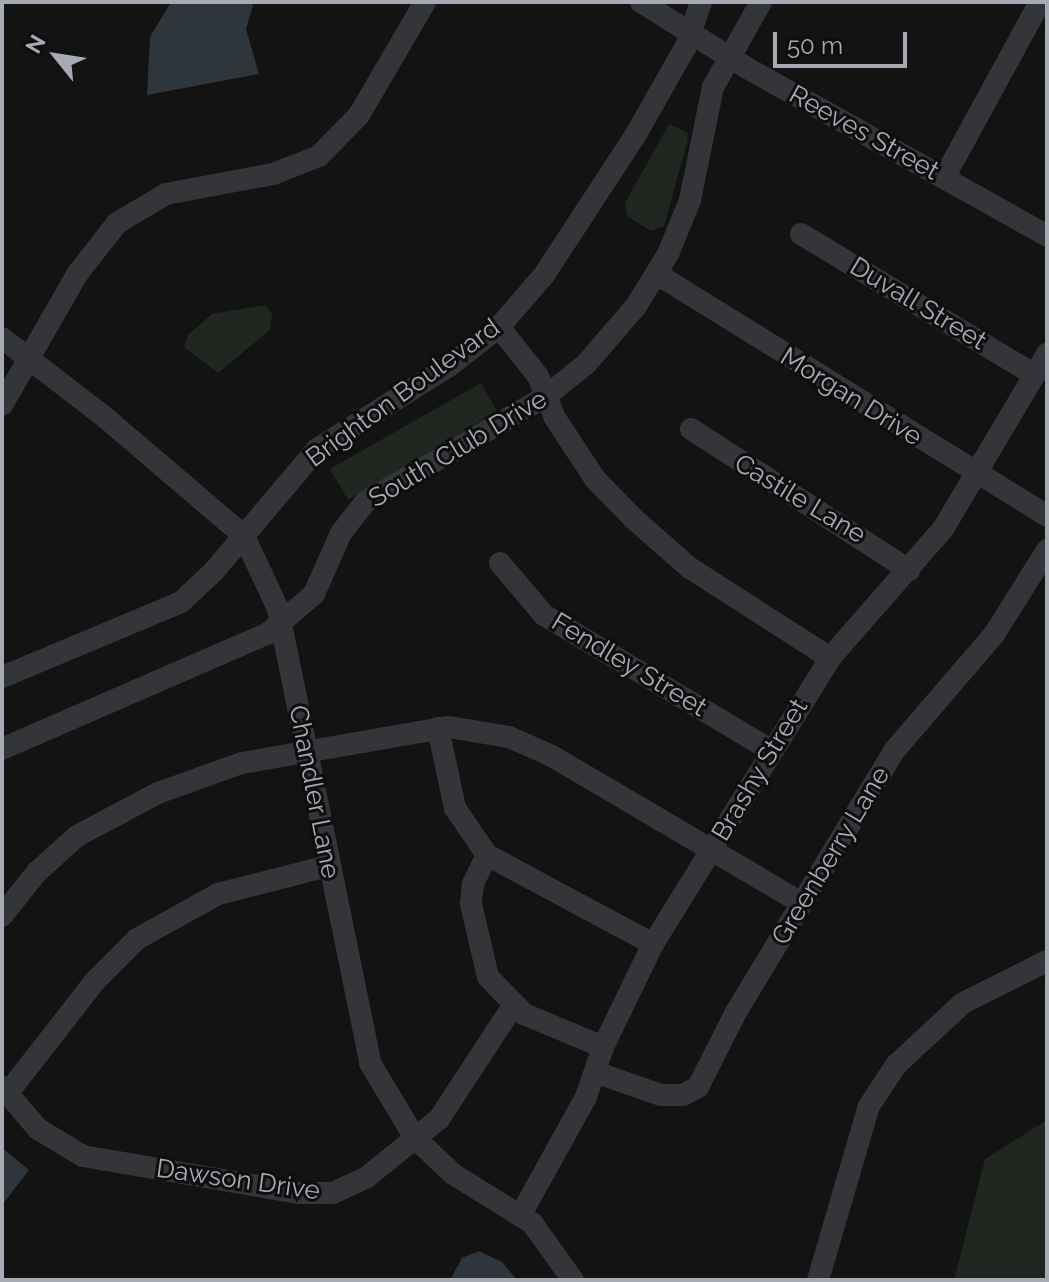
<!DOCTYPE html>
<style>
body{margin:0}
#map{position:relative;width:1049px;height:1282px;overflow:hidden;background:#131314;font-family:Raleway,sans-serif}
div>[style]{position:absolute}
.green>*{inset:0;background:#202620}
.water>*{inset:0;background:#2e363c}
.minor>*{height:22px;margin:-11px;padding:0 11px;transform-origin:11px;border-radius:11px;background:#343539}
span{translate:-50% -50%;white-space:nowrap;text-align:center;line-height:1.15;-webkit-text-stroke:6px #0e0e0f;paint-order:stroke}
.street-label{font-size:26px;color:#a6abb3}
.frame{position:absolute;inset:0;border:4px solid #a6abb3;pointer-events:none}
.north{position:absolute;left:16px;top:16px;width:80px;height:80px;-webkit-text-stroke:6px #0e0e0f;paint-order:stroke;rotate:300deg;font-size:22px;font-weight:700;line-height:32px;text-align:center;color:#a6abb3}
.north::after{content:'';display:block;margin:auto;width:28px;height:36px;background:#a6abb3;clip-path:polygon(50% 0,100% 100%,50% 72%,0 100%)}
.scale{position:absolute;left:773px;top:32px;width:134px;height:36px;box-sizing:border-box;border:4px solid #a6abb3;border-top:0;padding-left:10px;font-size:24px;line-height:28px;white-space:nowrap;color:#a6abb3;-webkit-text-stroke:6px #0e0e0f;paint-order:stroke}
</style>
<div id="map">
<div class="green">
<i style="clip-path:polygon(669px 124px,688px 133px,687px 143px,664px 226px,651px 231px,628px 217px,625px 203px)"></i>
<i style="clip-path:polygon(265px 305px,272px 313px,270px 330px,218px 373px,184px 347px,188px 335px,212px 314px)"></i>
<i style="clip-path:polygon(481px 383px,497px 411px,348px 500px,330px 469px)"></i>
<i style="clip-path:polygon(1047px 1120px,1047px 1280px,954px 1280px,985px 1159px)"></i>
</div>
<div class="water">
<i style="clip-path:polygon(171px 2px,254px 2px,246px 29px,259px 74px,147px 95px,150px 37px)"></i>
<i style="clip-path:polygon(2px 1148px,29px 1170px,2px 1205px)"></i>
<i style="clip-path:polygon(479px 1251px,502px 1262px,517px 1280px,450px 1280px,462px 1258px)"></i>
</div>
<div class="minor">
<i style="left:641px;top:2px;width:125px;rotate:31.9deg"></i>
<i style="left:747px;top:68px;width:344px;rotate:29.2deg"></i>
<i style="left:944px;top:178px;width:200px;rotate:-61.4deg"></i>
<i style="left:801px;top:234px;width:273px;rotate:31.1deg"></i>
<i style="left:657px;top:274px;width:459px;rotate:31.8deg"></i>
<i style="left:499px;top:327px;width:63px;rotate:51.5deg"></i>
<i style="left:538px;top:376px;width:45px;rotate:68deg"></i>
<i style="left:555px;top:418px;width:73px;rotate:56.7deg"></i>
<i style="left:595px;top:479px;width:54px;rotate:45.7deg"></i>
<i style="left:633px;top:518px;width:76px;rotate:41.3deg"></i>
<i style="left:690px;top:568px;width:166px;rotate:32.7deg"></i>
<i style="left:2px;top:338px;width:133px;rotate:37.6deg"></i>
<i style="left:107px;top:419px;width:180px;rotate:40.5deg"></i>
<i style="left:244px;top:536px;width:81px;rotate:65deg"></i>
<i style="left:278px;top:609px;width:463px;rotate:78.5deg"></i>
<i style="left:370px;top:1063px;width:87px;rotate:59deg"></i>
<i style="left:415px;top:1138px;width:52px;rotate:43.5deg"></i>
<i style="left:453px;top:1174px;width:93px;rotate:31.8deg"></i>
<i style="left:532px;top:1223px;width:70px;rotate:54.3deg"></i>
<i style="left:2px;top:405px;width:152px;rotate:-60.1deg"></i>
<i style="left:78px;top:273px;width:63px;rotate:-52deg"></i>
<i style="left:117px;top:223px;width:57px;rotate:-30.6deg"></i>
<i style="left:166px;top:194px;width:109px;rotate:-10.6deg"></i>
<i style="left:273px;top:174px;width:49px;rotate:-21.4deg"></i>
<i style="left:319px;top:156px;width:57px;rotate:-45.7deg"></i>
<i style="left:359px;top:115px;width:131px;rotate:-59.7deg"></i>
<i style="left:691px;top:429px;width:260px;rotate:32.9deg"></i>
<i style="left:500px;top:563px;width:68px;rotate:49.8deg"></i>
<i style="left:544px;top:615px;width:265px;rotate:30.8deg"></i>
<i style="left:2px;top:677px;width:194px;rotate:-22.7deg"></i>
<i style="left:181px;top:602px;width:45px;rotate:-43.2deg"></i>
<i style="left:214px;top:571px;width:160px;rotate:-49.8deg"></i>
<i style="left:317px;top:449px;width:156px;rotate:-32.2deg"></i>
<i style="left:449px;top:366px;width:63px;rotate:-38deg"></i>
<i style="left:499px;top:327px;width:69px;rotate:-49.1deg"></i>
<i style="left:544px;top:275px;width:166px;rotate:-56.8deg"></i>
<i style="left:635px;top:136px;width:103px;rotate:-60.5deg"></i>
<i style="left:686px;top:46px;width:46px;rotate:-71.2deg"></i>
<i style="left:438px;top:728px;width:82px;rotate:78deg"></i>
<i style="left:455px;top:808px;width:57px;rotate:55.8deg"></i>
<i style="left:487px;top:855px;width:188px;rotate:28.2deg"></i>
<i style="left:2px;top:749px;width:289px;rotate:-23.5deg"></i>
<i style="left:267px;top:634px;width:62px;rotate:-40.4deg"></i>
<i style="left:314px;top:594px;width:67px;rotate:-66.1deg"></i>
<i style="left:341px;top:533px;width:39px;rotate:-52deg"></i>
<i style="left:365px;top:502px;width:208px;rotate:-30.3deg"></i>
<i style="left:545px;top:397px;width:53px;rotate:-38.8deg"></i>
<i style="left:586px;top:364px;width:77px;rotate:-49.2deg"></i>
<i style="left:636px;top:306px;width:61px;rotate:-58.4deg"></i>
<i style="left:668px;top:254px;width:58px;rotate:-67.8deg"></i>
<i style="left:690px;top:200px;width:115px;rotate:-78.5deg"></i>
<i style="left:713px;top:87px;width:98px;rotate:-60.5deg"></i>
<i style="left:487px;top:855px;width:32px;rotate:116deg"></i>
<i style="left:473px;top:884px;width:20px;rotate:96deg"></i>
<i style="left:471px;top:904px;width:75px;rotate:76.9deg"></i>
<i style="left:488px;top:977px;width:52px;rotate:45.8deg"></i>
<i style="left:524px;top:1014px;width:86px;rotate:22.7deg"></i>
<i style="left:2px;top:916px;width:56px;rotate:-51.5deg"></i>
<i style="left:37px;top:872px;width:54px;rotate:-42deg"></i>
<i style="left:77px;top:836px;width:92px;rotate:-28deg"></i>
<i style="left:158px;top:793px;width:89px;rotate:-19.7deg"></i>
<i style="left:242px;top:763px;width:210px;rotate:-9.9deg"></i>
<i style="left:449px;top:727px;width:61px;rotate:9.5deg"></i>
<i style="left:509px;top:737px;width:47px;rotate:23.8deg"></i>
<i style="left:552px;top:756px;width:290px;rotate:30.5deg"></i>
<i style="left:595px;top:1072px;width:70px;rotate:19.2deg"></i>
<i style="left:661px;top:1095px;width:22px"></i>
<i style="left:683px;top:1095px;width:17px;rotate:-28deg"></i>
<i style="left:698px;top:1087px;width:84px;rotate:-63.1deg"></i>
<i style="left:736px;top:1012px;width:305px;rotate:-58.8deg"></i>
<i style="left:894px;top:751px;width:155px;rotate:-49.4deg"></i>
<i style="left:995px;top:633px;width:98px;rotate:-57.9deg"></i>
<i style="left:2px;top:1087px;width:55px;rotate:49.4deg"></i>
<i style="left:38px;top:1129px;width:52px;rotate:31deg"></i>
<i style="left:83px;top:1156px;width:220px;rotate:9.7deg"></i>
<i style="left:300px;top:1193px;width:33px"></i>
<i style="left:333px;top:1193px;width:38px;rotate:-25deg"></i>
<i style="left:367px;top:1177px;width:92px;rotate:-38.9deg"></i>
<i style="left:439px;top:1119px;width:135px;rotate:-56.8deg"></i>
<i style="left:7px;top:1094px;width:143px;rotate:-52.1deg"></i>
<i style="left:95px;top:981px;width:59px;rotate:-45deg"></i>
<i style="left:137px;top:939px;width:93px;rotate:-29.1deg"></i>
<i style="left:218px;top:894px;width:114px;rotate:-14.3deg"></i>
<i style="left:520px;top:1216px;width:136px;rotate:-61deg"></i>
<i style="left:586px;top:1097px;width:53px;rotate:-71.2deg"></i>
<i style="left:603px;top:1047px;width:114px;rotate:-64.1deg"></i>
<i style="left:653px;top:944px;width:336px;rotate:-58.2deg"></i>
<i style="left:830px;top:658px;width:171px;rotate:-48.8deg"></i>
<i style="left:943px;top:529px;width:204px;rotate:-59.3deg"></i>
<i style="left:818px;top:1280px;width:181px;rotate:-73.7deg"></i>
<i style="left:869px;top:1106px;width:49px;rotate:-56.6deg"></i>
<i style="left:896px;top:1065px;width:91px;rotate:-42.8deg"></i>
<i style="left:963px;top:1003px;width:94px;rotate:-26.6deg"></i>
</div>
<div class="street-label">
<span style="left:864px;top:133px;rotate:29deg">Reeves Street</span>
<span style="left:918px;top:304px;rotate:31deg">Duvall Street</span>
<span style="left:403px;top:393px;rotate:-36deg">Brighton Boulevard</span>
<span style="left:851px;top:397px;rotate:32deg">Morgan Drive</span>
<span style="left:458px;top:449px;rotate:-31deg">South Club Drive</span>
<span style="left:800px;top:499px;rotate:31deg">Castile Lane</span>
<span style="left:629px;top:665px;rotate:31deg">Fendley Street</span>
<span style="left:760px;top:770px;rotate:-59deg">Brashy Street</span>
<span style="left:314px;top:792px;rotate:79deg">Chandler Lane</span>
<span style="left:831px;top:856px;rotate:-59deg">Greenberry Lane</span>
<span style="left:238px;top:1180px;rotate:8deg">Dawson Drive</span>
</div>
<div class="frame"></div>
<div class="north">N</div>
<div class="scale">50 m</div>
</div>
